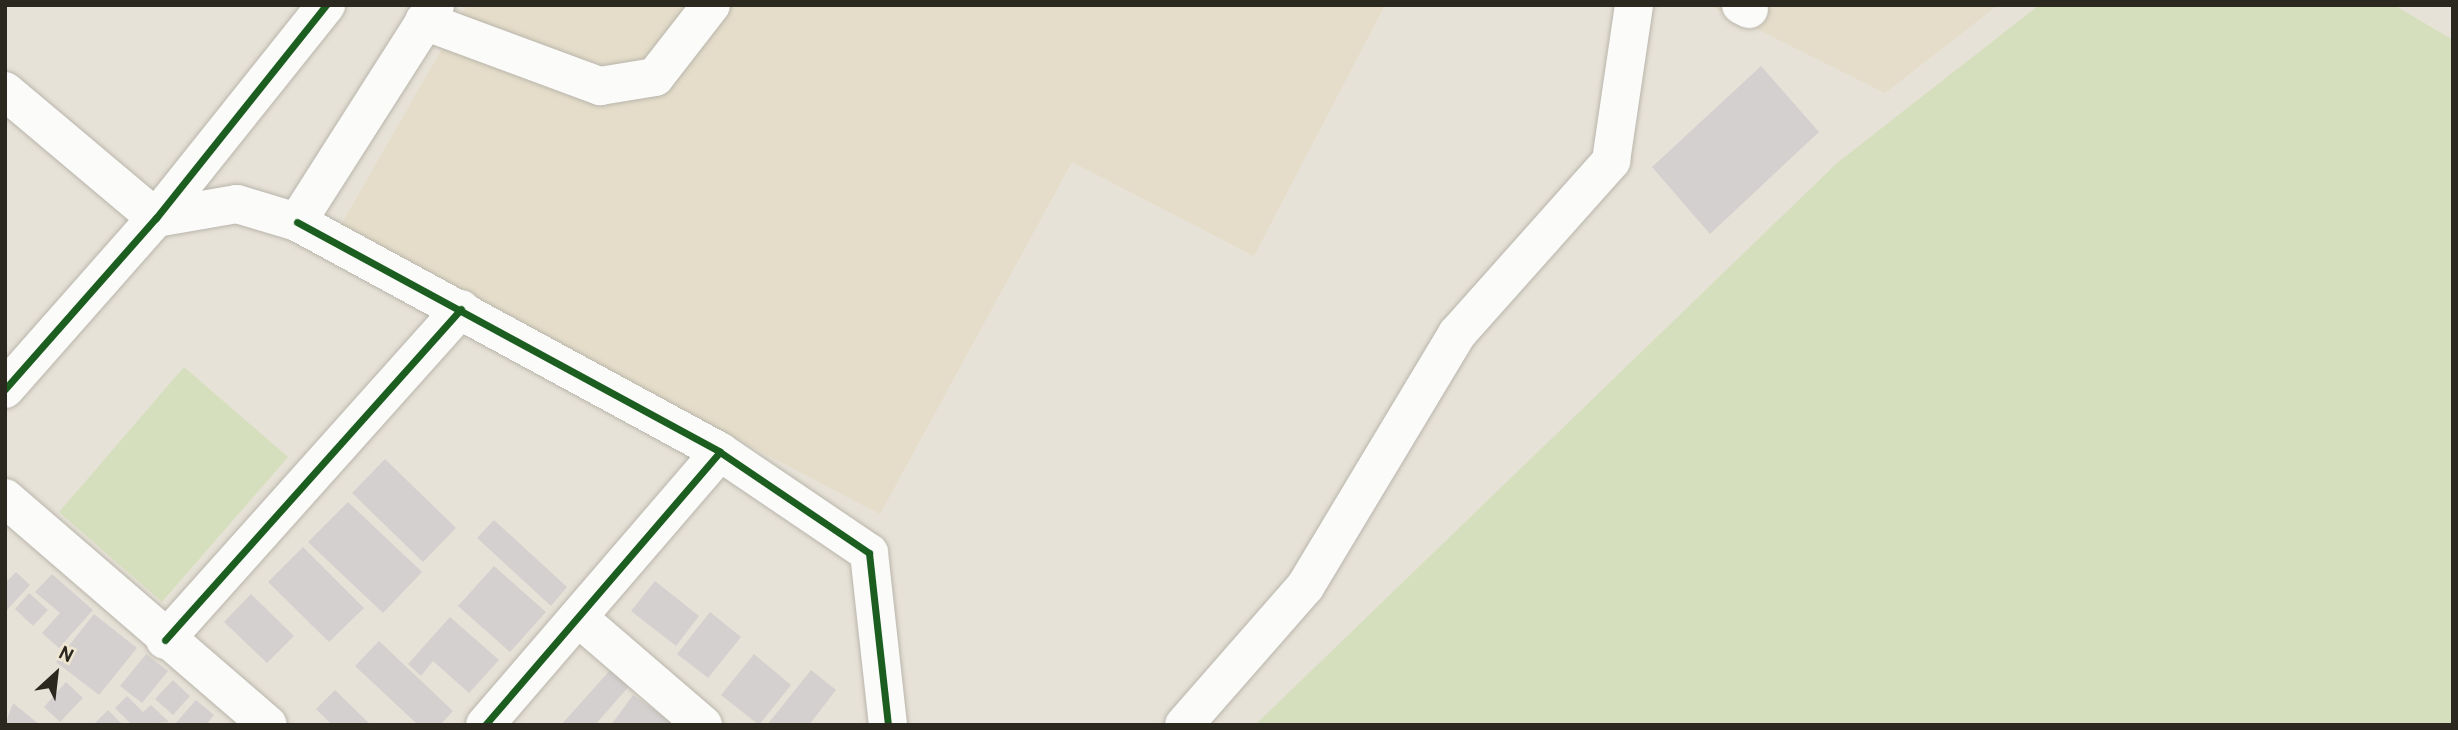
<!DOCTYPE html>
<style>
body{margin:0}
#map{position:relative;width:2458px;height:730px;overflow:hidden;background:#e7e2d7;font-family:Overpass,sans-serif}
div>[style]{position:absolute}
.built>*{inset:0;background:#e5ddc9}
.green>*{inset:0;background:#d6dfbd}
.building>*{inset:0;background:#d3d0cf}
.roads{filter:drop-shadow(0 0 2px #b9b5ac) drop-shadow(0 0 2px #b9b5ac)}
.minor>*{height:38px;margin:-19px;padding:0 19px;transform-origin:19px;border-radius:19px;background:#fbfbf9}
.cycleway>*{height:7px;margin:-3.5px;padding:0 3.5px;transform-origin:3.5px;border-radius:3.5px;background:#1b5e20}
span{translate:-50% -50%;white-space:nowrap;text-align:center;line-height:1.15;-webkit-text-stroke:6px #eee6d0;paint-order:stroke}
.frame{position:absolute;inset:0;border:7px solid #2b2820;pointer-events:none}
.north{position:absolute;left:21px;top:639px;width:70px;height:70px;-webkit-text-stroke:5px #eee6d0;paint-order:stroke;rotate:27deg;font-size:19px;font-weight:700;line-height:28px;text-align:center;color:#2b2820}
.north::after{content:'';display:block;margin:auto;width:24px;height:32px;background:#2b2820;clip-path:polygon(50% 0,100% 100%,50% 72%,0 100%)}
</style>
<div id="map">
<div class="built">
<i style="clip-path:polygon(467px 5px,1385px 5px,1254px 256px,1072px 162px,880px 514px,338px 230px)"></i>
<i style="clip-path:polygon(1709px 5px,1998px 5px,1885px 93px)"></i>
</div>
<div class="green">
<i style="clip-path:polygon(2039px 5px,2394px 5px,2453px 40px,2453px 725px,1255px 725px,1837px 163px)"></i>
<i style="clip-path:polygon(184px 367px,288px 457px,162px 602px,59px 512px)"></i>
</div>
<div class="building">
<i style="clip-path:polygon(1761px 66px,1819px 132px,1710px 234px,1652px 167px)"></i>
<i style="clip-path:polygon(385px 459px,456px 528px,423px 562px,352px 493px)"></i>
<i style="clip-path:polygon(348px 502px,422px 572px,383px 613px,308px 542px)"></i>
<i style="clip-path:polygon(494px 520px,567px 587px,551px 606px,477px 538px)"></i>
<i style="clip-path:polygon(303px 547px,364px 608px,329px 642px,268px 582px)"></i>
<i style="clip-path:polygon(494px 566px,546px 612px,510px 652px,458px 606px)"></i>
<i style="clip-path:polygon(16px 572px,30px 585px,5px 612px,5px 583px)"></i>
<i style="clip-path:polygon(52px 574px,93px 610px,59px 648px,42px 633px,60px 613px,35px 592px)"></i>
<i style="clip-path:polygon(655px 581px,699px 616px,676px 646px,631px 611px)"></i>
<i style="clip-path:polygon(29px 593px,48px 610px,33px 626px,15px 609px)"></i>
<i style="clip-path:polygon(251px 594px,294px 636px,267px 663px,224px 622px)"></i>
<i style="clip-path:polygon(710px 612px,741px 637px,708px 678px,677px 654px)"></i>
<i style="clip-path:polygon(94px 614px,137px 648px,99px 695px,56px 662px)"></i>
<i style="clip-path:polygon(450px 617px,499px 660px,469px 693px,433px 661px,421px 676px,408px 664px)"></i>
<i style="clip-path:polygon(379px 641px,453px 711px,440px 725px,418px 725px,355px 666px)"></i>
<i style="clip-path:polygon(146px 654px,168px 671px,142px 703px,120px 686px)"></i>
<i style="clip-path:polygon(754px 654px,791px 685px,759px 725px,721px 695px)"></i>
<i style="clip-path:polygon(612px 668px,631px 684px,595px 725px,561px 725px)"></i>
<i style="clip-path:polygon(811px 670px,836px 690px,809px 725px,767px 725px)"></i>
<i style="clip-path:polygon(173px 680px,190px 696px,173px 715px,155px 699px)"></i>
<i style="clip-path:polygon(66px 682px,83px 698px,60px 722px,44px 707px)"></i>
<i style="clip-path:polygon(335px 690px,371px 725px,332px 725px,316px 709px)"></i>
<i style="clip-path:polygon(633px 695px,671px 722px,669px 725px,611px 725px)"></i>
<i style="clip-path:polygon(127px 696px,143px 712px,151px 705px,169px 722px,132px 725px,115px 708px)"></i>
<i style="clip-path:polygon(196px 700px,214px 715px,206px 725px,174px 725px)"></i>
<i style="clip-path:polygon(13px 703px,40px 725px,5px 725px)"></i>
<i style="clip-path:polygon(108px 710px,123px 725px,93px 725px)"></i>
</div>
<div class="roads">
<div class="minor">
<i style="left:1741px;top:5px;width:9px;rotate:27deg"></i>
<i style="left:424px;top:21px;width:188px;rotate:20.3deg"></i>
<i style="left:600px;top:86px;width:56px;rotate:-9.3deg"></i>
<i style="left:655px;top:77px;width:91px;rotate:-52.1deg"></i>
<i style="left:5px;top:91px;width:197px;rotate:40.1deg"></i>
<i style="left:156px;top:218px;width:82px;rotate:-9.8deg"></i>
<i style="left:237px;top:204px;width:63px;rotate:16.7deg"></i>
<i style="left:297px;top:222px;width:257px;rotate:-57.5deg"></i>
<i style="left:297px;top:222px;width:481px;rotate:28.5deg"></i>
<i style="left:720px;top:452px;width:180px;rotate:34.1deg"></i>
<i style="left:869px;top:553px;width:173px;rotate:83.7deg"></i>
<i style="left:5px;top:389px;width:228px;rotate:-48.6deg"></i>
<i style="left:156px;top:218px;width:273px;rotate:-51.4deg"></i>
<i style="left:5px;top:498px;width:347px;rotate:40.8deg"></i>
<i style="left:581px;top:620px;width:161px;rotate:40.7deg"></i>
<i style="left:165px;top:640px;width:444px;rotate:-48.2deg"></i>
<i style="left:485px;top:725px;width:360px;rotate:-49.3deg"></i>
<i style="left:1184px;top:725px;width:184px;rotate:-48.8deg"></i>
<i style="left:1305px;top:587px;width:295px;rotate:-59deg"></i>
<i style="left:1457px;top:334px;width:232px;rotate:-48.3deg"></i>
<i style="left:1611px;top:161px;width:158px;rotate:-81.6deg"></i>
</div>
</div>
<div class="cycleway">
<i style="left:297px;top:222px;width:481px;rotate:28.5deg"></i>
<i style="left:720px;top:452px;width:180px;rotate:34.1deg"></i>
<i style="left:869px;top:553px;width:173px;rotate:83.7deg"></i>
<i style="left:5px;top:389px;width:228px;rotate:-48.6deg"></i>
<i style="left:156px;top:218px;width:273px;rotate:-51.4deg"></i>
<i style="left:165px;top:640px;width:444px;rotate:-48.2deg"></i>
<i style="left:485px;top:725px;width:360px;rotate:-49.3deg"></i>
</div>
<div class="frame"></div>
<div class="north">N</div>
</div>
